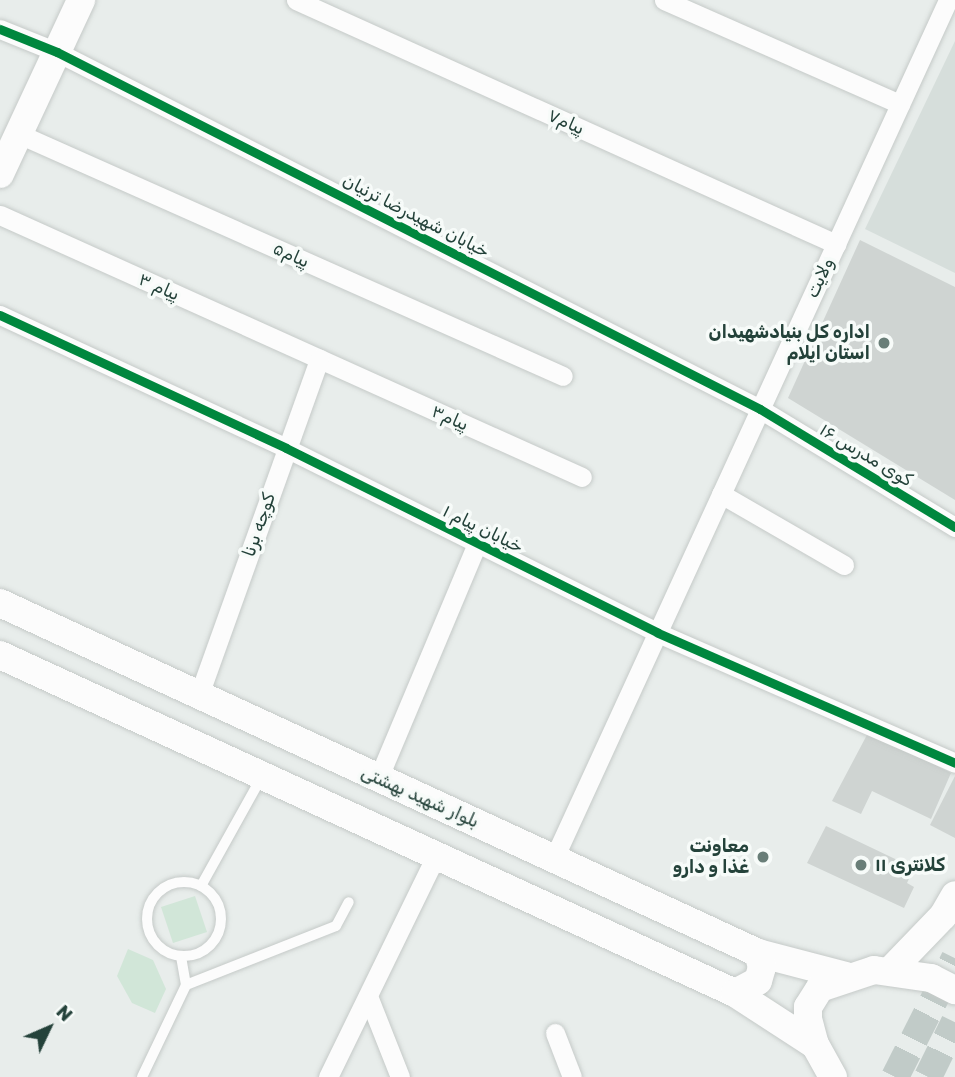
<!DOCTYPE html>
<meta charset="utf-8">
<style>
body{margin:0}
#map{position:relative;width:955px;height:1077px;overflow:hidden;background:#e8edeb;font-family:Rubik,Cairo,sans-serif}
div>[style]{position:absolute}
.built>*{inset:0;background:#d6dedb}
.green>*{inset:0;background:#d1e6d8}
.building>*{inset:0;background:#cfd4d2}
.secondary-tunnel>*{height:28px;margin-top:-14px;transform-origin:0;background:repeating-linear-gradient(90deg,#c1cbc8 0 28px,transparent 0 42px)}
.roads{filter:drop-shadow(0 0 2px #c5cac8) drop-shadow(0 0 2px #c5cac8)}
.lane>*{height:10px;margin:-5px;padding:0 5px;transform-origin:5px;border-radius:5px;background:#fcfcfc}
.lane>.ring{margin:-5px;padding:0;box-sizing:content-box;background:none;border:10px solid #fcfcfc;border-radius:50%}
.street>*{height:19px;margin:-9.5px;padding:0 9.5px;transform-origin:9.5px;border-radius:9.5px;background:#fcfcfc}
.secondary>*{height:28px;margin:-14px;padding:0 14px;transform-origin:14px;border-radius:14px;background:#fcfcfc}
.cycleway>*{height:9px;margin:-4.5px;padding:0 4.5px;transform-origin:4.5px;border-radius:4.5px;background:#00873e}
.dots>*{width:19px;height:19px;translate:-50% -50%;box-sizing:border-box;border:4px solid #f7fbf9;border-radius:50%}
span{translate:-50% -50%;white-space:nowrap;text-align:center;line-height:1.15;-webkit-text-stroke:7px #f7fbf9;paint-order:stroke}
.street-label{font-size:18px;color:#24423a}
.poi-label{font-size:18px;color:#24423a;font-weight:700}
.right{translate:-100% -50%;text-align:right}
.left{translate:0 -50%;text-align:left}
.north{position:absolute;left:14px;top:993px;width:70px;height:70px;-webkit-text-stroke:5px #f7fbf9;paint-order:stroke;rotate:46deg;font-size:19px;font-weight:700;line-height:28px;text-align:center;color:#24423a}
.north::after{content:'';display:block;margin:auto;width:24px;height:32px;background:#24423a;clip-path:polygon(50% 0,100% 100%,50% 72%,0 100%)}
</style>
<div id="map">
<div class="built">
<i style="clip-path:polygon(955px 41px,955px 273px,865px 229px)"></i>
</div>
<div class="green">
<i style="clip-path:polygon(195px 896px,207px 932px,173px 943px,161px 907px)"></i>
<i style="clip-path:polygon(128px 949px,153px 960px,166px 989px,155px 1013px,132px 1003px,117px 976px)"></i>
</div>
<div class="building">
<i style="clip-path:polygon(860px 240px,955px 287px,955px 500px,788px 398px)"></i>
<i style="clip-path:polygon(869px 731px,951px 773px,931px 819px,872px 791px,861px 814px,832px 801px)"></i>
<i style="clip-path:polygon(955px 776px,955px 838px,930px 825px)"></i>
<i style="clip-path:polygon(826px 826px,914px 868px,907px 883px,914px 887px,904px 908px,807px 863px)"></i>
</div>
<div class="secondary-tunnel">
<i style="left:895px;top:1077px;width:133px;rotate:-63.2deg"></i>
<i style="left:928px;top:1077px;width:61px;rotate:-63.9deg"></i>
</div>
<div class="roads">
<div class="lane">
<i class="ring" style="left:147px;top:882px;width:64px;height:64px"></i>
<i style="left:201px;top:886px;width:124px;rotate:-60.9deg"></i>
<i style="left:186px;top:985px;width:161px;rotate:-21.5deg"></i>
<i style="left:336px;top:926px;width:27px;rotate:-62deg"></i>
<i style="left:142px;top:1077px;width:102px;rotate:-64.4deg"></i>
<i style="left:186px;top:985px;width:28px;rotate:-100deg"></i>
</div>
<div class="street">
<i style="left:296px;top:0;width:593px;rotate:24.32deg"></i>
<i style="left:664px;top:0;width:258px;rotate:23.8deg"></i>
<i style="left:0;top:29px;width:61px;rotate:22deg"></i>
<i style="left:57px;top:52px;width:788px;rotate:26.92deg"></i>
<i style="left:760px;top:409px;width:228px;rotate:31.2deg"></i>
<i style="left:19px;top:134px;width:595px;rotate:23.98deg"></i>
<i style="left:0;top:215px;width:638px;rotate:24.24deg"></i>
<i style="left:0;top:315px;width:315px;rotate:24.9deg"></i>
<i style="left:286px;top:448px;width:415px;rotate:26.4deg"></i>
<i style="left:658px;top:633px;width:324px;rotate:23.6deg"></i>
<i style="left:721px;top:494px;width:142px;rotate:30deg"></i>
<i style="left:200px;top:692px;width:354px;rotate:-70.3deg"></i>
<i style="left:378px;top:779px;width:256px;rotate:-67.2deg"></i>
<i style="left:555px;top:856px;width:942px;rotate:-65.34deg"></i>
<i style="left:368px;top:996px;width:87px;rotate:68.4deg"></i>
<i style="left:555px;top:1033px;width:47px;rotate:68.9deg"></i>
<i style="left:328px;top:1077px;width:246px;rotate:-64deg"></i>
</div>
<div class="secondary">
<i style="left:0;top:174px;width:192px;rotate:-65deg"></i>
<i style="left:0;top:603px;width:835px;rotate:24.78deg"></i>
<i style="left:758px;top:953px;width:91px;rotate:14.6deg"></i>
<i style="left:0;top:655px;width:809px;rotate:24.7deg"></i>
<i style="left:735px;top:993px;width:95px;rotate:33deg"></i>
<i style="left:890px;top:971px;width:76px;rotate:-46.1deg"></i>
<i style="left:943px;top:916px;width:24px;rotate:-60deg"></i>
<i style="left:735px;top:993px;width:26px;rotate:-28deg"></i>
<i style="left:758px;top:981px;width:15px;rotate:-74deg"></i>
<i style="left:762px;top:967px;width:15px;rotate:-106deg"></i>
<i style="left:833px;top:1077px;width:37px;rotate:-119deg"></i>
<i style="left:815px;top:1045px;width:28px;rotate:-105deg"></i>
<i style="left:808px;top:1018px;width:11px;rotate:-90deg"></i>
<i style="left:808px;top:1007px;width:22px;rotate:-58deg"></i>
<i style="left:820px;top:988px;width:57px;rotate:-18.4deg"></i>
<i style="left:874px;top:970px;width:58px;rotate:8deg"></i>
<i style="left:931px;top:978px;width:27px;rotate:27deg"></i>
</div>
</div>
<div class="cycleway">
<i style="left:0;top:29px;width:61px;rotate:22deg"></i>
<i style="left:57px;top:52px;width:788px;rotate:26.92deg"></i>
<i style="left:760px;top:409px;width:228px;rotate:31.2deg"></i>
<i style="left:0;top:315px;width:315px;rotate:24.9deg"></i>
<i style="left:286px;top:448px;width:415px;rotate:26.4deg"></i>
<i style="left:658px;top:633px;width:324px;rotate:23.6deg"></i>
</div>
<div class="dots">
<i style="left:884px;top:343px;background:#697e78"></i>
<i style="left:763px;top:857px;background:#697e78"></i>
<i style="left:861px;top:865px;background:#697e78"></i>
</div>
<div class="street-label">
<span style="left:566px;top:122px;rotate:24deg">پیام۷</span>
<span style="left:416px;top:216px;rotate:27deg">خیابان شهیدرضا ترنیان</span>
<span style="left:291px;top:255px;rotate:24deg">پیام۵</span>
<span style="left:820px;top:278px;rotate:-65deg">ولایت</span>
<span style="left:159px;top:287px;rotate:24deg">پیام ۳</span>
<span style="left:450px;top:418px;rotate:24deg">پیام۳</span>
<span style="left:866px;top:455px;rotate:31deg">کوی مدرس ۱۶</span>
<span style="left:259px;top:525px;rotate:-71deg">کوچه برنا</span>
<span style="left:483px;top:529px;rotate:26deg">خیابان پیام ۱</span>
<span style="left:420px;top:797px;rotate:24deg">بلوار شهید بهشتی</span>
</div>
<div class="poi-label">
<span class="right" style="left:870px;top:343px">اداره کل بنیادشهیدان<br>استان ایلام</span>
<span class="right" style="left:749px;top:857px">معاونت<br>غذا و دارو</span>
<span class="left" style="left:875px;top:865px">کلانتری ۱۱</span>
</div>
<div class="north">N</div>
</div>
